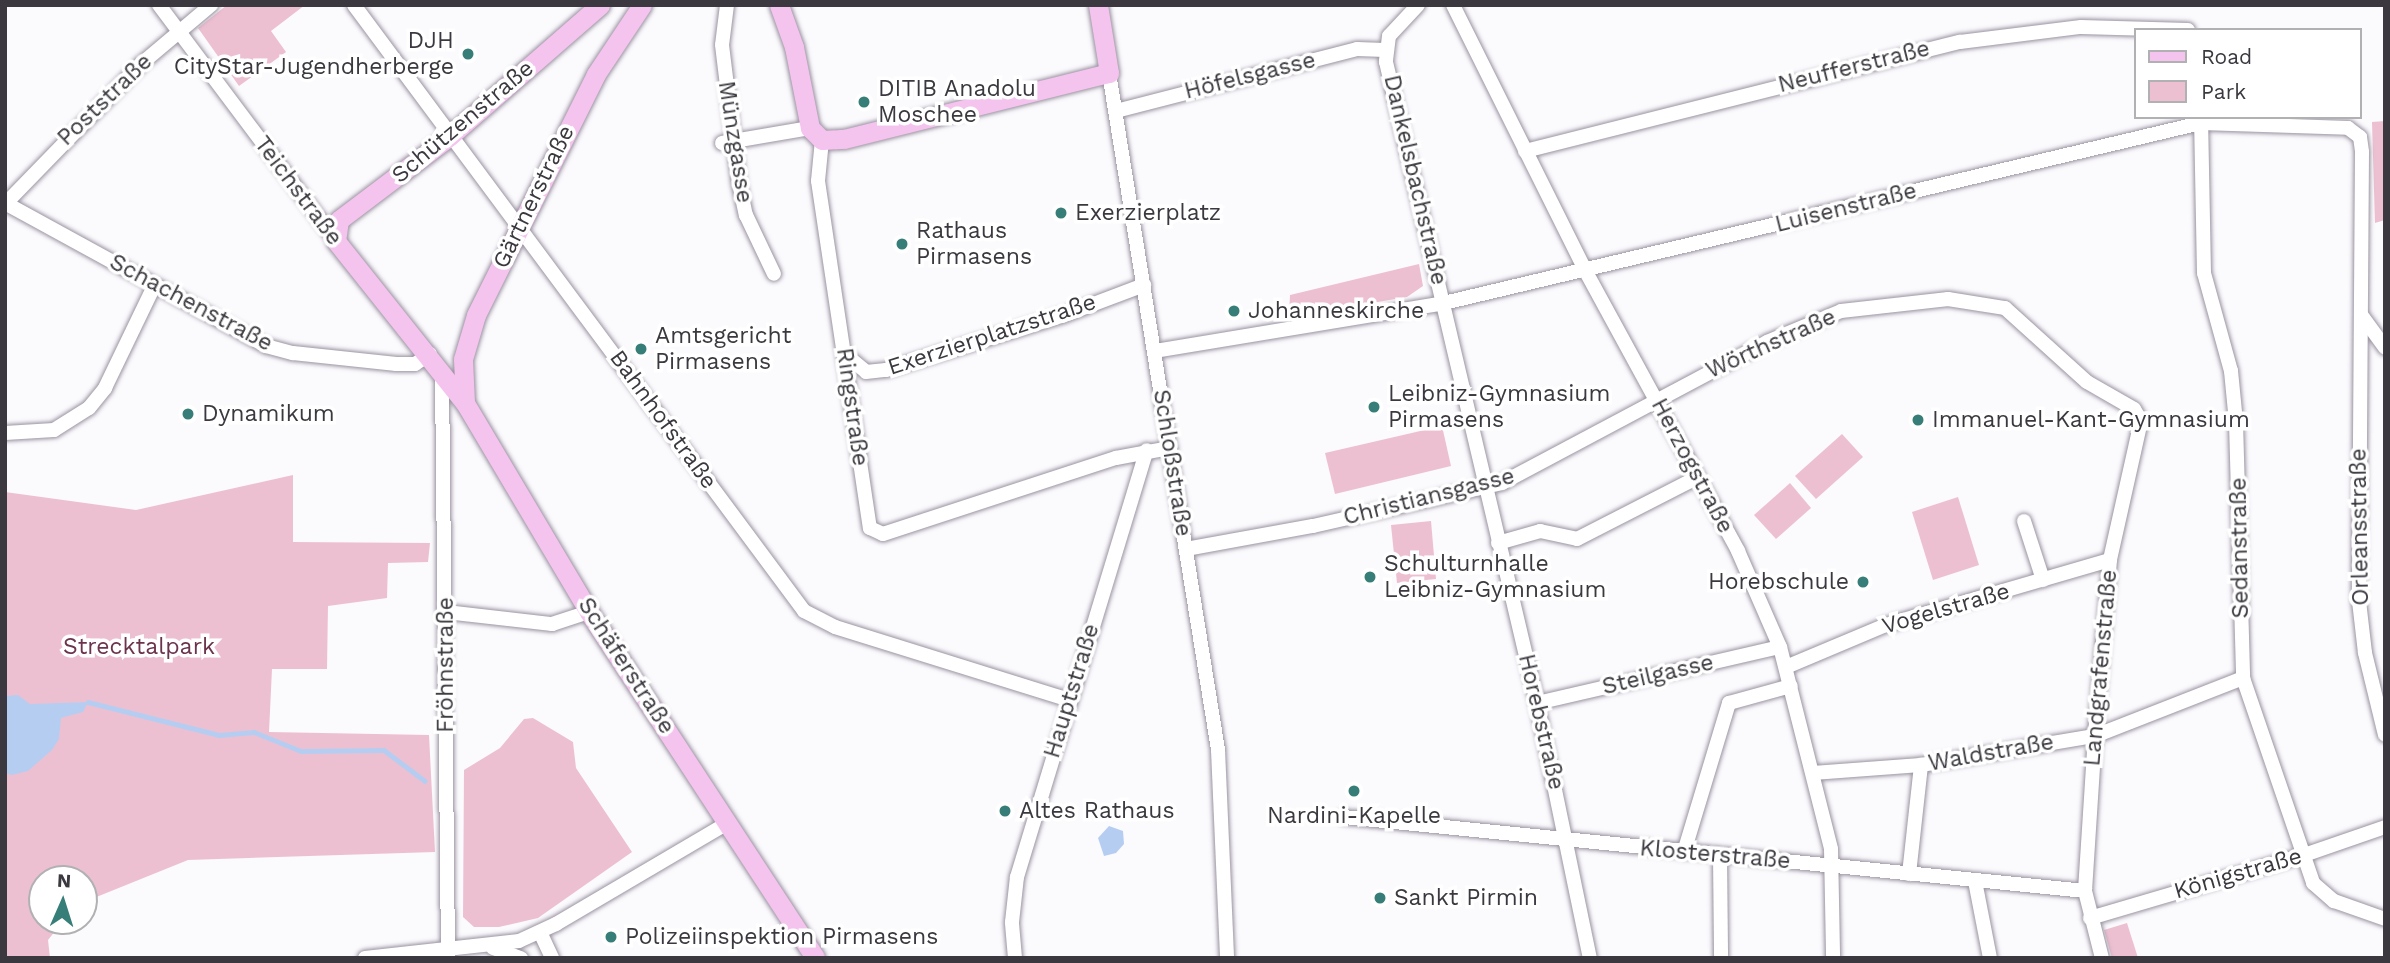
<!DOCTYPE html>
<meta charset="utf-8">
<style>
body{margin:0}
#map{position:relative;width:2390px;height:963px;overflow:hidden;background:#fbfafd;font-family:"Work Sans",sans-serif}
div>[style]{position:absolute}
.green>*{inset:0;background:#edc0d1}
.water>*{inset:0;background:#b6cdf2}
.stream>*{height:4.5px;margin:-2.25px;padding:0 2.25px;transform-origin:2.25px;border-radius:2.25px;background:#b6cdf2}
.roads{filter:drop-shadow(0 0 2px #9a93a1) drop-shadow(0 0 2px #9a93a1)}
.minor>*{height:14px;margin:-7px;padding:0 7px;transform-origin:7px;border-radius:7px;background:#fff}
.major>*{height:19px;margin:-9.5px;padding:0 9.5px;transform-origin:9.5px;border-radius:9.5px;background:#f4c3ee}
.dots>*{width:19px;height:19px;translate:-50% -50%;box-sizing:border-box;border:4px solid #fff;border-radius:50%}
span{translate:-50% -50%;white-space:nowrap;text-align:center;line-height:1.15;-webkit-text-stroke:7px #fff;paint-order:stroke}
.poi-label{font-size:23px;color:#3b393f}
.right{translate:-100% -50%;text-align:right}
.left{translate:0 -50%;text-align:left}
.street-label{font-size:23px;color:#3b393f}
.park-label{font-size:23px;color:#6c334c}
.frame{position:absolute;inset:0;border:7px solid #3b393f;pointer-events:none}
.legend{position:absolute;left:2134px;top:28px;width:228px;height:91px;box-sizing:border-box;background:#fff;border:2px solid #b1b0b2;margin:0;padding:9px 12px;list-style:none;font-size:21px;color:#3b393f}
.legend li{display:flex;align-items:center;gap:14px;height:35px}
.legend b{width:35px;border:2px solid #b1b0b2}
.north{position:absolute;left:28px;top:865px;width:70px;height:70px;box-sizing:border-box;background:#fff;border:2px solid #b1b0b2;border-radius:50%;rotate:3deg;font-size:19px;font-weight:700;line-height:28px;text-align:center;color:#3b393f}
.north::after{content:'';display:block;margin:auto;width:24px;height:32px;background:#377e78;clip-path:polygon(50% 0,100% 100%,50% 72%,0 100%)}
</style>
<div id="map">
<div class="green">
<i style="clip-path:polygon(227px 5px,305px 5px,271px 31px,286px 52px,239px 86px,198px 28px)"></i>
<i style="clip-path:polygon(2385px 121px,2385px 220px,2375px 223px,2372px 122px)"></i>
<i style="clip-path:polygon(1419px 264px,1423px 286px,1407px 297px,1289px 317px,1290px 295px)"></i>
<i style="clip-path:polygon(1442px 426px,1451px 466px,1335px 494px,1325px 453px)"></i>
<i style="clip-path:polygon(1842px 434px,1863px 457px,1816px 499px,1795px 476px)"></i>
<i style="clip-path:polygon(293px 475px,293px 542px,430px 543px,428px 562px,388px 563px,387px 598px,328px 606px,327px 669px,272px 669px,269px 732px,429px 735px,435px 852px,188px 860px,84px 902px,84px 879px,42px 879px,42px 921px,63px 921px,48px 940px,50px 958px,5px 958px,5px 492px,136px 510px)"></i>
<i style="clip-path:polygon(1790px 483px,1811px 508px,1776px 539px,1754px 515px)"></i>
<i style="clip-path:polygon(1958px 497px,1979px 565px,1933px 580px,1912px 512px)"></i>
<i style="clip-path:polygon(1431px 521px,1436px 579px,1397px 583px,1391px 525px)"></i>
<i style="clip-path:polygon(533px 718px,573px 742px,576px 768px,632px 852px,538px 918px,499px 927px,474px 927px,463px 917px,464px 770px,500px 748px,524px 719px)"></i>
<i style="clip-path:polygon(2127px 923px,2138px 958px,2112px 958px,2104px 930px)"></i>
</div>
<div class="water">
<i style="clip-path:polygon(18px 695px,30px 704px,88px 702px,83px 712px,61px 718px,59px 739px,52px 750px,28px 771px,12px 775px,5px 773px,5px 696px)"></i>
<i style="clip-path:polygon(1109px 826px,1123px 831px,1124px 844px,1116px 853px,1104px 856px,1098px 838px)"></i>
</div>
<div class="stream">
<i style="left:88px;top:702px;width:135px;rotate:14.1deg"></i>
<i style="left:219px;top:735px;width:35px;rotate:-5deg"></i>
<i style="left:254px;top:732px;width:51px;rotate:22deg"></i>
<i style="left:301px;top:751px;width:83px;rotate:-0.7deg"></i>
<i style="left:384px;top:750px;width:51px;rotate:37.1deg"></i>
</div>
<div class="roads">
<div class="minor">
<i style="left:159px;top:5px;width:295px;rotate:53.1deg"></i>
<i style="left:354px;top:5px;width:755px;rotate:53.4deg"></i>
<i style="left:804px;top:611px;width:35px;rotate:27deg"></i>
<i style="left:835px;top:627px;width:245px;rotate:17.3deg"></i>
<i style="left:727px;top:5px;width:40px;rotate:97.1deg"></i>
<i style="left:722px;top:45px;width:139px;rotate:83deg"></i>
<i style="left:739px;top:183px;width:33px;rotate:78deg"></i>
<i style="left:746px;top:215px;width:65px;rotate:64.6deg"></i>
<i style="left:1418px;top:5px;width:42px;rotate:133.1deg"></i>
<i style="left:1389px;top:36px;width:26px;rotate:97deg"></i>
<i style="left:1386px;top:62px;width:659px;rotate:76.74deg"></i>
<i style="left:1537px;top:703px;width:260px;rotate:78.3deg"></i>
<i style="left:1453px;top:5px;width:296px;rotate:63.5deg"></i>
<i style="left:1585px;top:270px;width:320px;rotate:61.4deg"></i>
<i style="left:1738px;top:551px;width:105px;rotate:66.4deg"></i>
<i style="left:1780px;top:647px;width:208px;rotate:75.8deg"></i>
<i style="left:1831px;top:849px;width:109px;rotate:88.9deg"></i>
<i style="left:1109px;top:73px;width:686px;rotate:80.85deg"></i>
<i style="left:1218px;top:750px;width:208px;rotate:87.5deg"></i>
<i style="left:1116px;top:111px;width:249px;rotate:-14.4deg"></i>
<i style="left:1357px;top:49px;width:28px;rotate:2deg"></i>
<i style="left:2201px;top:117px;width:156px;rotate:88.9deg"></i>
<i style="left:2204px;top:273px;width:102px;rotate:74.6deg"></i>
<i style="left:2231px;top:371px;width:51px;rotate:84.4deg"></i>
<i style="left:2236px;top:422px;width:256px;rotate:88.4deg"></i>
<i style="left:2243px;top:678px;width:217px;rotate:71.1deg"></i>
<i style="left:2313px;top:883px;width:28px;rotate:41deg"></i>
<i style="left:2334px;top:901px;width:54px;rotate:19.4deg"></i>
<i style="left:822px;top:140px;width:41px;rotate:95.6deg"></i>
<i style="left:818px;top:181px;width:351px;rotate:81.5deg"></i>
<i style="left:870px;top:528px;width:14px;rotate:25deg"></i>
<i style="left:883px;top:534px;width:245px;rotate:-18.1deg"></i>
<i style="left:1116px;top:458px;width:55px;rotate:-10.5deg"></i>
<i style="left:722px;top:143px;width:89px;rotate:-9.7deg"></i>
<i style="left:1525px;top:151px;width:448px;rotate:-14.1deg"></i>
<i style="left:1960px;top:42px;width:122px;rotate:-7.1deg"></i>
<i style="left:2081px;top:27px;width:107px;rotate:1.6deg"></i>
<i style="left:5px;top:203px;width:298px;rotate:28.7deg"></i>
<i style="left:266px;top:346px;width:28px;rotate:15deg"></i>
<i style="left:293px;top:353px;width:104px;rotate:6.1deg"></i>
<i style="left:396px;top:364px;width:19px"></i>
<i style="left:415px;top:364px;width:18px;rotate:-34deg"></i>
<i style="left:6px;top:203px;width:194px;rotate:-45.8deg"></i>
<i style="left:141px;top:64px;width:92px;rotate:-40.1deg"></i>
<i style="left:2362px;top:316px;width:39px;rotate:54deg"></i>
<i style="left:1155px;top:351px;width:293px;rotate:-9.4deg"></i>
<i style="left:1444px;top:303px;width:778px;rotate:-13.38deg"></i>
<i style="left:2201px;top:123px;width:147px;rotate:1.9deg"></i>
<i style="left:2348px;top:128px;width:15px;rotate:37deg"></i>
<i style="left:2360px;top:137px;width:15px;rotate:82deg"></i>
<i style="left:2362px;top:152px;width:449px;rotate:90.4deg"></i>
<i style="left:2359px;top:601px;width:52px;rotate:83.4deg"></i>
<i style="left:2365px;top:653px;width:84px;rotate:76.3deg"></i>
<i style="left:846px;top:355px;width:26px;rotate:40deg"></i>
<i style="left:866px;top:372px;width:20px;rotate:-6deg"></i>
<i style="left:886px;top:370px;width:184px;rotate:-17.1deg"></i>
<i style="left:1062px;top:316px;width:88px;rotate:-20.7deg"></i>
<i style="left:442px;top:374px;width:584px;rotate:89.41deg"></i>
<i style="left:5px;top:433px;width:49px;rotate:-3.5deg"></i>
<i style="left:54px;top:430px;width:41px;rotate:-32.2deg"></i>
<i style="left:89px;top:408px;width:26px;rotate:-51deg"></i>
<i style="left:105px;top:388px;width:113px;rotate:-64.3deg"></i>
<i style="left:2024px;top:521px;width:62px;rotate:72.1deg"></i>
<i style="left:1498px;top:543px;width:44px;rotate:-15.9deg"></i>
<i style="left:1540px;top:531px;width:38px;rotate:12deg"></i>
<i style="left:1577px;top:539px;width:136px;rotate:-27.1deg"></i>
<i style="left:1186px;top:549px;width:129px;rotate:-10.3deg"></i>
<i style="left:1313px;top:526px;width:194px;rotate:-12.8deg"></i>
<i style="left:1502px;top:483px;width:300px;rotate:-28deg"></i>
<i style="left:1767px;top:342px;width:80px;rotate:-22.7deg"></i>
<i style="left:1841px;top:311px;width:108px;rotate:-6.4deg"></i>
<i style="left:1948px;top:299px;width:58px;rotate:9deg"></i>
<i style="left:2005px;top:308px;width:110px;rotate:42.1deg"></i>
<i style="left:2087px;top:382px;width:54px;rotate:29.9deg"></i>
<i style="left:2134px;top:409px;width:14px;rotate:60deg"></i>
<i style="left:2141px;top:421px;width:142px;rotate:102.6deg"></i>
<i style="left:2110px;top:560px;width:177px;rotate:94.9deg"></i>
<i style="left:2095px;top:736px;width:155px;rotate:93.7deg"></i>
<i style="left:2085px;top:891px;width:69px;rotate:75.8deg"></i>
<i style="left:446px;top:612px;width:107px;rotate:6.5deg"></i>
<i style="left:552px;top:624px;width:39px;rotate:-18deg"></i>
<i style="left:1786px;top:667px;width:108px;rotate:-22.8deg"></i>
<i style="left:1886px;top:625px;width:233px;rotate:-16.2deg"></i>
<i style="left:1537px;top:703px;width:249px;rotate:-13deg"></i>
<i style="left:1813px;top:773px;width:108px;rotate:-4.2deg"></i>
<i style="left:1921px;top:765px;width:176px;rotate:-9.5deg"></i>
<i style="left:2095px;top:736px;width:159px;rotate:-21.4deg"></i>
<i style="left:1344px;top:817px;width:745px;rotate:5.7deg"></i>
<i style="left:1684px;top:852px;width:156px;rotate:-73.2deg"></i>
<i style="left:1729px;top:703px;width:64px;rotate:-15.3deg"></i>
<i style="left:1720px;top:855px;width:103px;rotate:89.4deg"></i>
<i style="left:1909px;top:874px;width:110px;rotate:-83.7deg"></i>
<i style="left:1975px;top:881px;width:78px;rotate:79deg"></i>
<i style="left:2090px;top:918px;width:220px;rotate:-16.4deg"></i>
<i style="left:2301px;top:856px;width:89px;rotate:-19deg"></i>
<i style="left:540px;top:932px;width:29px;rotate:65deg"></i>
<i style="left:493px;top:948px;width:30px;rotate:20deg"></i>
<i style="left:365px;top:958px;width:155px;rotate:-6.3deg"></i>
<i style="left:519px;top:941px;width:41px;rotate:-24.7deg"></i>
<i style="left:556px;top:924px;width:197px;rotate:-30.5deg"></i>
<i style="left:1015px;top:958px;width:36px;rotate:-95deg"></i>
<i style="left:1012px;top:922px;width:45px;rotate:-83.7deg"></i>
<i style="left:1017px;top:877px;width:446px;rotate:-73.1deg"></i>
</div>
<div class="major">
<i style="left:600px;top:5px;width:199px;rotate:138.9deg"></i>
<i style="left:450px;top:136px;width:139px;rotate:142.9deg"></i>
<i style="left:339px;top:220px;width:21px;rotate:98deg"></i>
<i style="left:336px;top:241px;width:207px;rotate:51.5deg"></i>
<i style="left:465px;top:403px;width:243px;rotate:59.3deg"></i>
<i style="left:589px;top:612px;width:413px;rotate:56.8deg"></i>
<i style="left:779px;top:5px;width:45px;rotate:70.3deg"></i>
<i style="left:794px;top:47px;width:83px;rotate:78.8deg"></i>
<i style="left:810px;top:128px;width:17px;rotate:45deg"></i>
<i style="left:822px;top:140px;width:22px;rotate:-3deg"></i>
<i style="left:844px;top:139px;width:273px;rotate:-14deg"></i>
<i style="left:1109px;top:73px;width:69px;rotate:-99.2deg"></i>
<i style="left:465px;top:402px;width:43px;rotate:-92.7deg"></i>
<i style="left:463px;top:359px;width:46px;rotate:-73.5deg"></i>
<i style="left:476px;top:315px;width:269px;rotate:-63.5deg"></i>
<i style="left:596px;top:74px;width:83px;rotate:-56.3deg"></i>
</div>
</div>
<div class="dots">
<i style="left:468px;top:54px;background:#377e78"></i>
<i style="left:864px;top:102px;background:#377e78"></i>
<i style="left:1061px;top:213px;background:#377e78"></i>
<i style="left:902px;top:244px;background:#377e78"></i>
<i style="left:1234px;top:311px;background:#377e78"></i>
<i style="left:641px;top:349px;background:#377e78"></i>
<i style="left:1374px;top:407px;background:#377e78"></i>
<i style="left:188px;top:414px;background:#377e78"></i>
<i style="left:1918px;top:420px;background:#377e78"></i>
<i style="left:1370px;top:577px;background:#377e78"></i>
<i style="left:1863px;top:582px;background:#377e78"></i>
<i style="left:1354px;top:791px;background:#377e78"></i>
<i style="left:1005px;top:811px;background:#377e78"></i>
<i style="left:1380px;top:898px;background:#377e78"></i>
<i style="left:611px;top:937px;background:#377e78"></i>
</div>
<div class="poi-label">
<span class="right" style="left:454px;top:54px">DJH<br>CityStar-Jugendherberge</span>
<span class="left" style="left:878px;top:102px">DITIB Anadolu<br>Moschee</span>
<span class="left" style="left:1075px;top:213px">Exerzierplatz</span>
<span class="left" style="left:916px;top:244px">Rathaus<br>Pirmasens</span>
<span class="left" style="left:1248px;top:311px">Johanneskirche</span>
<span class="left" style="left:655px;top:349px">Amtsgericht<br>Pirmasens</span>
<span class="left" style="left:1388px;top:407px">Leibniz-Gymnasium<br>Pirmasens</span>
<span class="left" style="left:202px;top:414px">Dynamikum</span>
<span class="left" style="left:1932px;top:420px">Immanuel-Kant-Gymnasium</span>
<span class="left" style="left:1384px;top:577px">Schulturnhalle<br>Leibniz-Gymnasium</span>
<span class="right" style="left:1849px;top:582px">Horebschule</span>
<span class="left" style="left:1019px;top:811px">Altes Rathaus</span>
<span style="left:1354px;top:816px">Nardini-Kapelle</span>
<span class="left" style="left:1394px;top:898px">Sankt Pirmin</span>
<span class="left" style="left:625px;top:937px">Polizeiinspektion Pirmasens</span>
</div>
<div class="street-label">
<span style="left:1854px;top:67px;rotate:-14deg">Neufferstraße</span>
<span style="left:1250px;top:76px;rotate:-14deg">Höfelsgasse</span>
<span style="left:105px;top:100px;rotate:-44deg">Poststraße</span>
<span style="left:463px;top:122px;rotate:-40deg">Schützenstraße</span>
<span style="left:735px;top:142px;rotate:81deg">Münzgasse</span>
<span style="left:1415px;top:180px;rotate:77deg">Dankelsbachstraße</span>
<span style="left:298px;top:191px;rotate:53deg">Teichstraße</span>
<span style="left:534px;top:197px;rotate:-64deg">Gärtnerstraße</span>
<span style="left:1846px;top:208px;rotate:-14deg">Luisenstraße</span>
<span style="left:191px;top:303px;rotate:28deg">Schachenstraße</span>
<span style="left:992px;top:335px;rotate:-18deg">Exerzierplatzstraße</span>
<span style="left:1771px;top:344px;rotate:-24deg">Wörthstraße</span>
<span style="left:852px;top:407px;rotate:82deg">Ringstraße</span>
<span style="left:663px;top:420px;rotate:54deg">Bahnhofstraße</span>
<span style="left:1172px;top:463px;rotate:81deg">Schloßstraße</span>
<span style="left:1692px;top:466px;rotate:62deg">Herzogstraße</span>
<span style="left:1429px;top:497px;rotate:-14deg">Christiansgasse</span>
<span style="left:2360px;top:527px;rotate:-91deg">Orleansstraße</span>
<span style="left:2240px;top:548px;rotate:-91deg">Sedanstraße</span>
<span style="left:1946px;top:609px;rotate:-16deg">Vogelstraße</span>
<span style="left:446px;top:665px;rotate:-90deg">Fröhnstraße</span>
<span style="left:626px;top:666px;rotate:57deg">Schäferstraße</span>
<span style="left:2101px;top:668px;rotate:-85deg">Landgrafenstraße</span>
<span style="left:1658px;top:675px;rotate:-13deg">Steilgasse</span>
<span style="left:1072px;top:691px;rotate:-73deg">Hauptstraße</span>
<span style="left:1541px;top:722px;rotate:77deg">Horebstraße</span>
<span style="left:1991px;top:753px;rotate:-10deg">Waldstraße</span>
<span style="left:1715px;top:855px;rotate:5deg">Klosterstraße</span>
<span style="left:2238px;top:874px;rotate:-16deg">Königstraße</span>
</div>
<div class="park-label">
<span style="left:139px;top:647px">Strecktalpark</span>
</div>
<div class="frame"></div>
<ul class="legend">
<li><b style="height:9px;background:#f4c3ee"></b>Road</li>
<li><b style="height:19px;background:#edc0d1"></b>Park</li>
</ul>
<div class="north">N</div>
</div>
